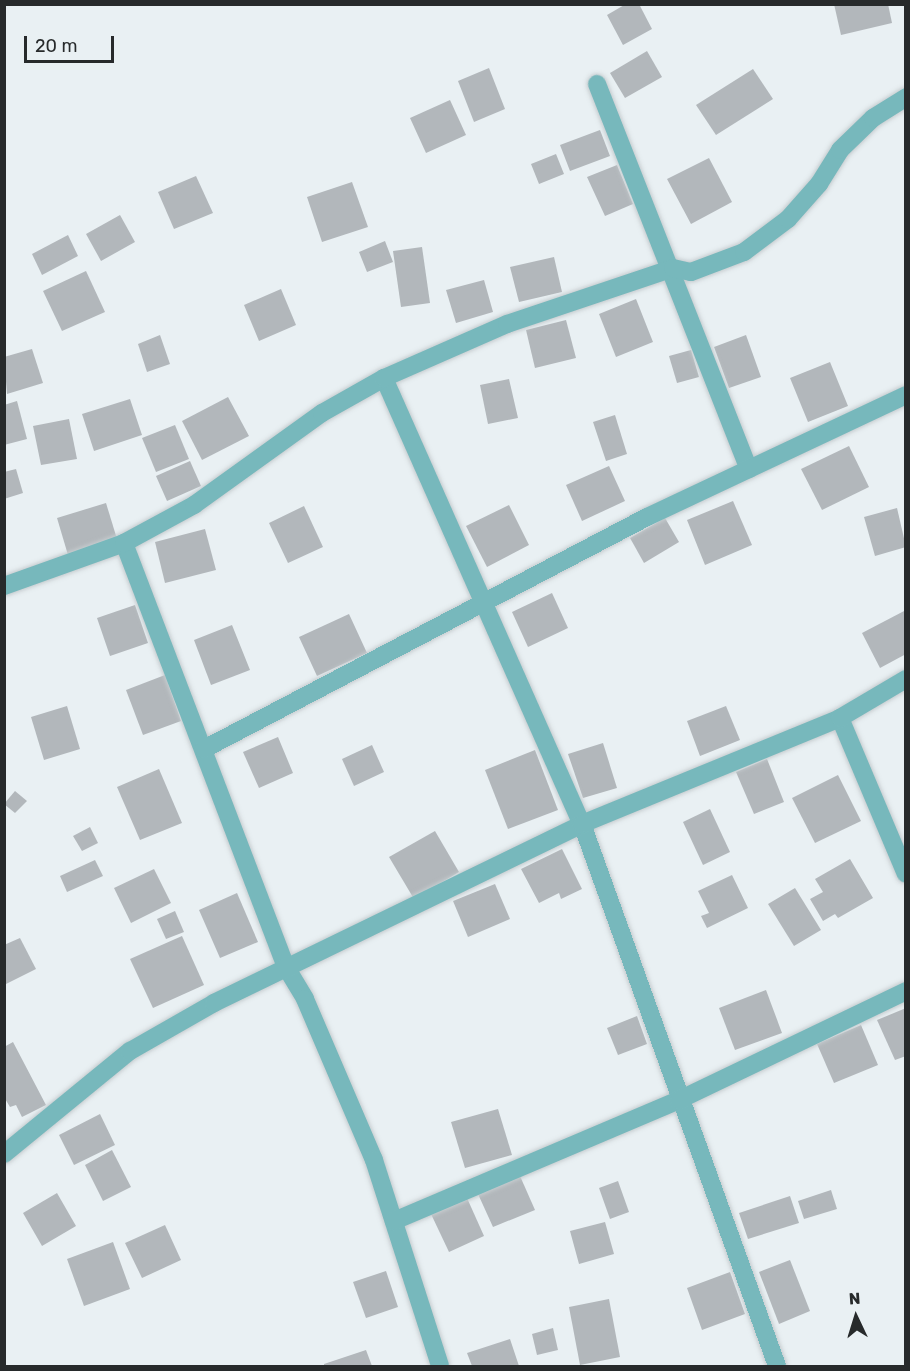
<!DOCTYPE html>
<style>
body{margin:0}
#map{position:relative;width:910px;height:1371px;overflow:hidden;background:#e9f0f3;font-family:Rubik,sans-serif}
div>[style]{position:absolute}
.building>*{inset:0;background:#b2b7bb}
.roads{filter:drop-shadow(0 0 2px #c6cccf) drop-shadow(0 0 2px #c6cccf)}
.minor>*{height:18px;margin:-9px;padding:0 9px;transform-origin:9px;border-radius:9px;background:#77b8bc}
span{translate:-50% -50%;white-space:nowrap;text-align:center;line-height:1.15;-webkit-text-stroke:6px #e9f0f3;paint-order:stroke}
.frame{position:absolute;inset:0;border:6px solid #272a2b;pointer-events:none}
.north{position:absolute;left:826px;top:1287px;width:60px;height:60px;-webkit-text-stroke:4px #e9f0f3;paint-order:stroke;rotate:356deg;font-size:16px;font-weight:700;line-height:24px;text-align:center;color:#272a2b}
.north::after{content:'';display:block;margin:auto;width:21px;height:27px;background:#272a2b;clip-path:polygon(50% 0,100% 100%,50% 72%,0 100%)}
.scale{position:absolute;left:24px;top:36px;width:90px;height:27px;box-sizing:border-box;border:3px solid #272a2b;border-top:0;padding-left:8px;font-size:18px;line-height:21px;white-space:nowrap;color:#272a2b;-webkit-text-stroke:4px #e9f0f3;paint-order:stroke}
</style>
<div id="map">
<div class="building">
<i style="clip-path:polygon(626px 4px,639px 4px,652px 29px,623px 45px,607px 15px)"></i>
<i style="clip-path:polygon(834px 4px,888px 4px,892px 23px,841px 35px)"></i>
<i style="clip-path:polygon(647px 51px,662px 77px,625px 98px,610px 73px)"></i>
<i style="clip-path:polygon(489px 68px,505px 109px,474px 122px,458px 81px)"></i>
<i style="clip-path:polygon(753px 69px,773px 99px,716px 135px,696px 105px)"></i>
<i style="clip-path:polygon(450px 100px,466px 135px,426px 153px,410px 118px)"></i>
<i style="clip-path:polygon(600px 130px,610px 156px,570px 171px,560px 145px)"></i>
<i style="clip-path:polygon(556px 154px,564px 174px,539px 184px,531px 164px)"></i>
<i style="clip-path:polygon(709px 158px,732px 202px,691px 224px,667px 179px)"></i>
<i style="clip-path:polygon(617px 165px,633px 204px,605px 216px,587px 177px)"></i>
<i style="clip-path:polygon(196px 176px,213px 213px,174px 229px,158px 192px)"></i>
<i style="clip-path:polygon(352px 182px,368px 227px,322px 242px,307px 197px)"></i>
<i style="clip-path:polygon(120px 215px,135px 242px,101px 261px,86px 234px)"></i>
<i style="clip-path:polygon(68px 235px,78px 256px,42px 275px,32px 254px)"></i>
<i style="clip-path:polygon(385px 241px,393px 262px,367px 272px,359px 252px)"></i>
<i style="clip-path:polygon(422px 247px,430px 303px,401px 307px,393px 251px)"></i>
<i style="clip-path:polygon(554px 257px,562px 292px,519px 302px,510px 267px)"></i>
<i style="clip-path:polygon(86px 271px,105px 312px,62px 331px,43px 291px)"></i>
<i style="clip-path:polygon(484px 280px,493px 312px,456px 323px,446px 290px)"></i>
<i style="clip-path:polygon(281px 289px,296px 325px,259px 341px,244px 305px)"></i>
<i style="clip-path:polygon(636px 299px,653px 342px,616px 357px,599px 314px)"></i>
<i style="clip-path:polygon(566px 320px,576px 358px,535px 368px,526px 330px)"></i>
<i style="clip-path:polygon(160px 335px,170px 364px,147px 372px,138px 344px)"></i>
<i style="clip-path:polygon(746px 335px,761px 377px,729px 388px,714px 347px)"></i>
<i style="clip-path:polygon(32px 349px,43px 383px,7px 394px,4px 357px)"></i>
<i style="clip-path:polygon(691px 350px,699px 377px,677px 383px,669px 356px)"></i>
<i style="clip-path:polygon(830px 362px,848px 406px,808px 422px,790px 378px)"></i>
<i style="clip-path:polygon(509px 379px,518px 418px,488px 424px,480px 385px)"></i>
<i style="clip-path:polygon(228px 397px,249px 436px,202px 460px,182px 421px)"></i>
<i style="clip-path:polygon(130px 399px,142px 435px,94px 451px,82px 414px)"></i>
<i style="clip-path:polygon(17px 401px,27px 439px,4px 445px,4px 405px)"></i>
<i style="clip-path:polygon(615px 415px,627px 454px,606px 461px,593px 422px)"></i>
<i style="clip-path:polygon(69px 419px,77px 459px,41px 465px,33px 426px)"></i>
<i style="clip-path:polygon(175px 425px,189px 459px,156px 472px,142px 438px)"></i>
<i style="clip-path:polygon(849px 446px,869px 487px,822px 510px,801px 469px)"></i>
<i style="clip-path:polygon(190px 461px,201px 486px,167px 501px,156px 476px)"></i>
<i style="clip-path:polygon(609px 466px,625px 501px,582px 521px,566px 485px)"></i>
<i style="clip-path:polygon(16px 469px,23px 493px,4px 499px,4px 472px)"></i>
<i style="clip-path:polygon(733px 501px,752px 545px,705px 565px,687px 520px)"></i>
<i style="clip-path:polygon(106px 503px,117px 539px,68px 555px,57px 518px)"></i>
<i style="clip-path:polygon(509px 505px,529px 545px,487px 567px,466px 526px)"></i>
<i style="clip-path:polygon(304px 506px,323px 547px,288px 563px,269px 523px)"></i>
<i style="clip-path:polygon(897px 508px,906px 547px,875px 556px,864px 517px)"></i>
<i style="clip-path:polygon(665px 518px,679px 542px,644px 563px,630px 538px)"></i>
<i style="clip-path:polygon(205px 529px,216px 570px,165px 583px,155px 542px)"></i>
<i style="clip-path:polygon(552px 593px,568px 628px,528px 647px,512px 612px)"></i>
<i style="clip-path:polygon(135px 605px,148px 643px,110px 656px,97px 618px)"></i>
<i style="clip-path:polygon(906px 610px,906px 654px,880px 668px,862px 633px)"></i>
<i style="clip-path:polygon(349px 614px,367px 653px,317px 676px,299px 637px)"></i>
<i style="clip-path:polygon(232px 625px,250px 670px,211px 685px,194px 640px)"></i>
<i style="clip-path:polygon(165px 675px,181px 721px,143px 735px,126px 690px)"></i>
<i style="clip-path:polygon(67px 706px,80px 749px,44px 760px,31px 717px)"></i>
<i style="clip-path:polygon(726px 706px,740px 740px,700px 756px,687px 721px)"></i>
<i style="clip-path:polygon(278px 737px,293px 773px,259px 788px,243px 752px)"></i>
<i style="clip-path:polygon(603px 743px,617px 788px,583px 798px,568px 754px)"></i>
<i style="clip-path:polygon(372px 745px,384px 772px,354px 786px,342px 759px)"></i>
<i style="clip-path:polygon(535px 750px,558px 810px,508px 829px,485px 770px)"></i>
<i style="clip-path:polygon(767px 759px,784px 802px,754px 814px,736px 772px)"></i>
<i style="clip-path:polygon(159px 769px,182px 823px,140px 840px,117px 787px)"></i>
<i style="clip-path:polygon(838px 775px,861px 821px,815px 843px,792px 798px)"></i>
<i style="clip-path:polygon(15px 791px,27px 801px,15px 813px,4px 804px)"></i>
<i style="clip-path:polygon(710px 809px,730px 852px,703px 865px,683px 822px)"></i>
<i style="clip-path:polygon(90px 827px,98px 843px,82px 851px,73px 836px)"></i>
<i style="clip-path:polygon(435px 831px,459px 872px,414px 899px,389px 857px)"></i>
<i style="clip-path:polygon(562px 849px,582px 889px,561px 899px,559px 893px,539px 903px,521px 869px)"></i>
<i style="clip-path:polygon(850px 859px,873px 898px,838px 918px,835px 914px,823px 921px,810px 899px,823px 892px,815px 879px)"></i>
<i style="clip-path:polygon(95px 860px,103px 876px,67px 892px,60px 876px)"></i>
<i style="clip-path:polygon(154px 869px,171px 903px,131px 923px,114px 888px)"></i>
<i style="clip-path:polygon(732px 875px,748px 908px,707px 928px,701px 916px,709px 913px,698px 891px)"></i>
<i style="clip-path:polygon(495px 884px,510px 919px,468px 937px,453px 901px)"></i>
<i style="clip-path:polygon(795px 888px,821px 930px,794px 946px,768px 904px)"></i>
<i style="clip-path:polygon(237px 893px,258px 942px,220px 958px,199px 910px)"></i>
<i style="clip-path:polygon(175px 911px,184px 932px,166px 939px,157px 919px)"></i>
<i style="clip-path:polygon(182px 936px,204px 985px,153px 1008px,130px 959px)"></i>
<i style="clip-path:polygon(20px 938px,36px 969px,4px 985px,4px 945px)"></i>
<i style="clip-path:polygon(766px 990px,782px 1033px,735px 1050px,719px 1008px)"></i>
<i style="clip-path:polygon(906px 1008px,906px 1056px,895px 1060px,877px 1020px)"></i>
<i style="clip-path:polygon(637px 1016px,647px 1044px,618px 1055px,607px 1028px)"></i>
<i style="clip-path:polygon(861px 1025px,878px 1065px,834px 1083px,817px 1044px)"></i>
<i style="clip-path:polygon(13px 1042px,46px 1105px,22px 1117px,16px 1105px,10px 1107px,4px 1097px,4px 1047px)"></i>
<i style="clip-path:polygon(498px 1109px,512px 1155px,465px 1168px,451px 1122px)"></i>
<i style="clip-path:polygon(100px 1114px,115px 1145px,74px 1165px,59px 1135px)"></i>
<i style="clip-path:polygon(112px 1150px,131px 1187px,103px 1201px,85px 1165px)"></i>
<i style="clip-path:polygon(520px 1176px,535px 1210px,493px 1227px,478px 1194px)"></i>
<i style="clip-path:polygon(618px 1181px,629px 1212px,610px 1219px,599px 1188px)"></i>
<i style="clip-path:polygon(831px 1190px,837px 1209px,804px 1219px,798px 1201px)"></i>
<i style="clip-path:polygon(57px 1193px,76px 1226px,42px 1246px,23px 1213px)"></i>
<i style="clip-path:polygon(790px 1196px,799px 1223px,748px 1239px,739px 1213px)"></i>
<i style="clip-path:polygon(467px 1198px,484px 1236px,449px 1252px,431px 1214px)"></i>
<i style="clip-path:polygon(605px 1222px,614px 1254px,579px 1264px,570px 1231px)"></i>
<i style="clip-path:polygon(165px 1225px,181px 1260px,142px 1278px,125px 1243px)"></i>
<i style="clip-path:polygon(113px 1242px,130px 1289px,84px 1306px,67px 1259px)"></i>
<i style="clip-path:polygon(790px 1260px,810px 1311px,779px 1324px,759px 1272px)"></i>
<i style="clip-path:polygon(386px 1271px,398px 1307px,366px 1318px,353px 1282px)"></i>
<i style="clip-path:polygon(730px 1272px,745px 1314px,702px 1330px,687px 1288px)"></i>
<i style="clip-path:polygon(609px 1299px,620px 1357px,580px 1365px,569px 1307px)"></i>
<i style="clip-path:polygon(553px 1328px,558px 1350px,537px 1355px,532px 1334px)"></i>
<i style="clip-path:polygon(510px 1339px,519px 1366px,472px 1366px,467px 1353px)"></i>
<i style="clip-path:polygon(366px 1350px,372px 1366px,324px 1366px,324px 1364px)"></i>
</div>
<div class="roads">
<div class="minor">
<i style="left:597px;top:84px;width:414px;rotate:68.5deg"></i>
<i style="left:384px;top:378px;width:488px;rotate:66.1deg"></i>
<i style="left:582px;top:824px;width:576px;rotate:70.21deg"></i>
<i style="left:124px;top:543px;width:454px;rotate:69.1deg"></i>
<i style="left:286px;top:967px;width:37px;rotate:59deg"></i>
<i style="left:305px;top:999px;width:175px;rotate:66.8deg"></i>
<i style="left:374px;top:1160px;width:216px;rotate:72.2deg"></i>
<i style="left:4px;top:586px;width:127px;rotate:-19.7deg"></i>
<i style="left:124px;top:543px;width:80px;rotate:-28.5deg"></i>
<i style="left:194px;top:505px;width:158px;rotate:-35.7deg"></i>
<i style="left:322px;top:413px;width:71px;rotate:-29.4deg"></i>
<i style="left:384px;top:378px;width:134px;rotate:-23.7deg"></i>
<i style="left:507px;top:324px;width:175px;rotate:-18.6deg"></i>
<i style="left:673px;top:268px;width:18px;rotate:13deg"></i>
<i style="left:691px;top:272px;width:57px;rotate:-20.7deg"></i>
<i style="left:744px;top:252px;width:55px;rotate:-36.9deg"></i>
<i style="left:788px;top:219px;width:47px;rotate:-48.5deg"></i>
<i style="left:819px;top:184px;width:40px;rotate:-58deg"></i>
<i style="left:840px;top:150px;width:46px;rotate:-44.1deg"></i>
<i style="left:873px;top:118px;width:39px;rotate:-32deg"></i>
<i style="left:840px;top:718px;width:169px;rotate:67.1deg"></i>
<i style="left:204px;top:749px;width:500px;rotate:-27.64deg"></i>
<i style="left:647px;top:517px;width:286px;rotate:-25.2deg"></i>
<i style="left:4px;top:1154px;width:163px;rotate:-39.3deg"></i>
<i style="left:130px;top:1051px;width:97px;rotate:-29.7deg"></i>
<i style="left:214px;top:1003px;width:409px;rotate:-25.9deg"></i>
<i style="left:582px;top:824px;width:279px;rotate:-22.3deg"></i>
<i style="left:840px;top:718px;width:77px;rotate:-30.6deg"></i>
<i style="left:394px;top:1221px;width:310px;rotate:-23deg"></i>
<i style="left:679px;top:1100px;width:252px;rotate:-25.6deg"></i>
</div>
</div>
<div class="frame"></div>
<div class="north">N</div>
<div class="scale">20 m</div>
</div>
